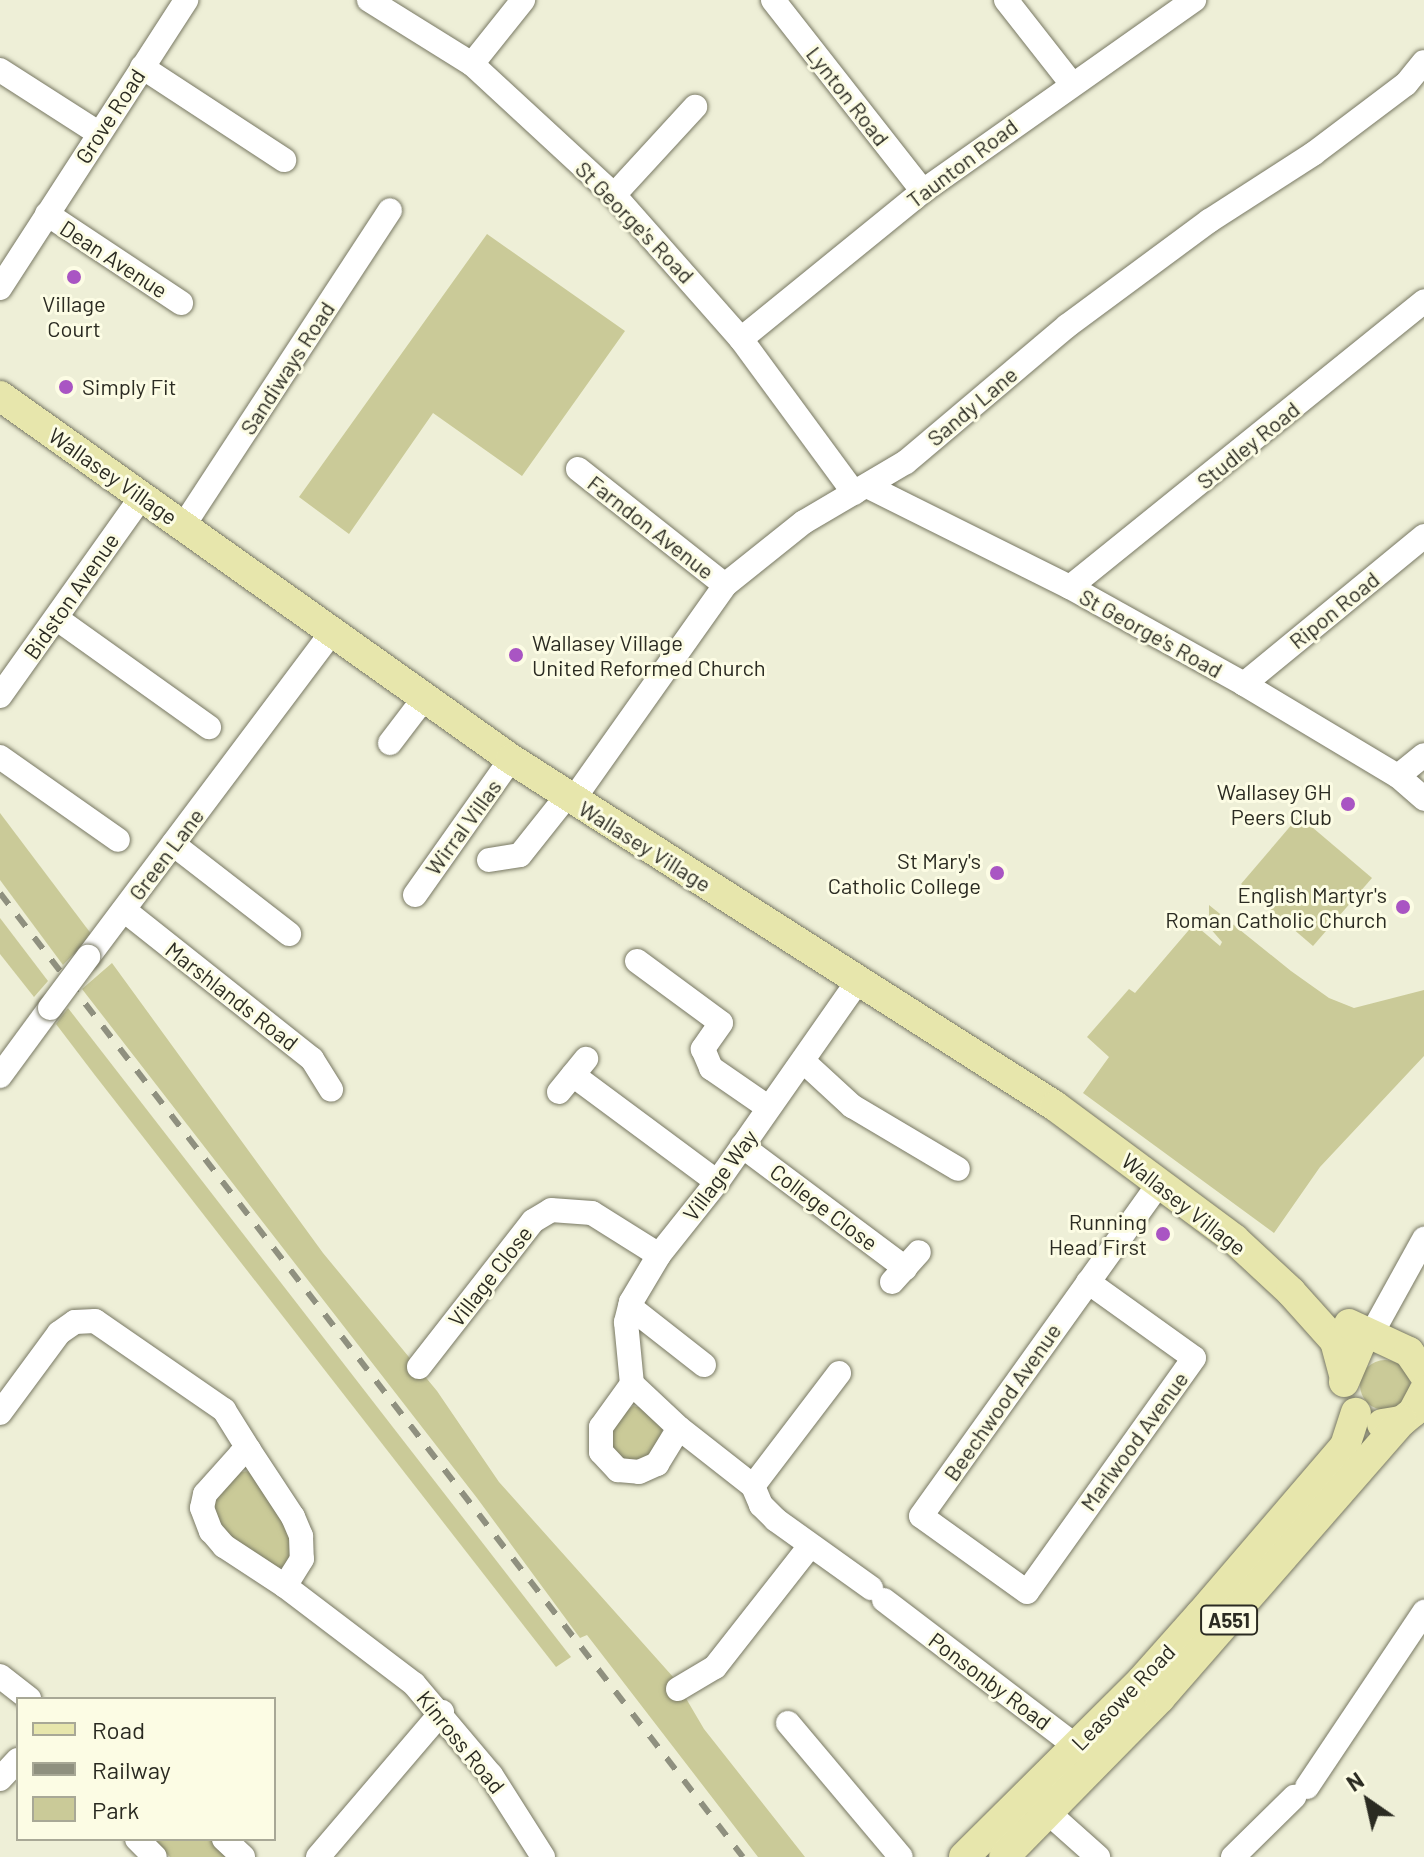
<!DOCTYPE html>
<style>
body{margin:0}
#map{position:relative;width:1424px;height:1857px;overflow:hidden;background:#eeefd7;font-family:Barlow,sans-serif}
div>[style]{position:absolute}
.green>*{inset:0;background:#caca98}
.round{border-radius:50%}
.roads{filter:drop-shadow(0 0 2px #787863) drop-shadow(0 0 2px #787863)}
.minor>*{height:24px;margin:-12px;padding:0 12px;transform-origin:12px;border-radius:12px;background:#fff}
.major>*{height:30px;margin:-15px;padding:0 15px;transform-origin:15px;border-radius:15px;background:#e7e6ac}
.rail>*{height:6px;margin-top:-3px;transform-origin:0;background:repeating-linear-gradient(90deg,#8f907f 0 14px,transparent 0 28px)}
.bridges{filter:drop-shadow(0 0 2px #787863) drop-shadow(0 0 2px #787863)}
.minor-bridge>*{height:24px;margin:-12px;padding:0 12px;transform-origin:12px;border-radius:12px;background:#fff}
.dots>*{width:22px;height:22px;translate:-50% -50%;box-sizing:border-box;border:4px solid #fcfce4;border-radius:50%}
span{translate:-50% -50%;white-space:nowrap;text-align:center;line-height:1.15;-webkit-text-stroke:6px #fcfce4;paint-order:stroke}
.shield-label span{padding:2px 6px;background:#fcfce4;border:2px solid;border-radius:6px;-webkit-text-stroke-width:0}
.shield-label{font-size:20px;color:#2b2b22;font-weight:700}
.street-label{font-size:22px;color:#2b2b22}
.poi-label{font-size:22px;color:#2b2b22}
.left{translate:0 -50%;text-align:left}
.right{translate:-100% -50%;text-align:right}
.legend{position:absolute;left:16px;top:1697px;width:260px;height:144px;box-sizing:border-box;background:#fcfce4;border:2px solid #a8a896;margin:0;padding:10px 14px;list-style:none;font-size:24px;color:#2b2b22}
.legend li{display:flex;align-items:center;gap:16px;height:40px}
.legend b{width:40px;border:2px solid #a8a896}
.north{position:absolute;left:1328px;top:1761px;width:80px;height:80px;-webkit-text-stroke:6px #fcfce4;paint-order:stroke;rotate:326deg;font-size:22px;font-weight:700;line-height:32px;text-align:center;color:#2b2b22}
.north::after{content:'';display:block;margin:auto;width:28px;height:36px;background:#2b2b22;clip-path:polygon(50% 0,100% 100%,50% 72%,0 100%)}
</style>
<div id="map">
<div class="green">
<i style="clip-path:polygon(487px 234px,625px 331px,522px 476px,433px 413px,349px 534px,299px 497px)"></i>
<i style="clip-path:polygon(0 813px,92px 935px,63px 965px,0 880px)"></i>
<i style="clip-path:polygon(1299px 816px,1372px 878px,1313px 946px,1241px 884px)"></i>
<i style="clip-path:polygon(1209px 905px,1291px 971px,1329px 998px,1354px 1008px,1424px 990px,1424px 1056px,1320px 1167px,1274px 1233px,1083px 1093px,1109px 1057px,1087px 1037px,1129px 989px,1135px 993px,1194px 924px,1220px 946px,1222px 942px,1209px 927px)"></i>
<i style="clip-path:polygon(0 918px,48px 981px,34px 997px,0 954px)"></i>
<i style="clip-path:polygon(112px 963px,323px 1253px,437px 1391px,499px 1482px,674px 1678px,704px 1729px,805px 1857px,758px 1857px,587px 1635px,580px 1638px,477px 1498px,82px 989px)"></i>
<i style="clip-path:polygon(68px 1008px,571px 1657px,556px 1667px,94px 1074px,56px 1024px)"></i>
<i class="round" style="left:1360px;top:1360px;width:50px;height:50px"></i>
<i style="clip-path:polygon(633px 1406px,643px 1408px,657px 1419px,662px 1430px,660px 1443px,652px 1456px,637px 1463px,614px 1456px,607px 1431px,616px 1418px)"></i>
<i style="clip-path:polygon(252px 1471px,294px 1541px,294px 1556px,287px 1566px,271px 1569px,217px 1526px,210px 1503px,238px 1472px)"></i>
<i style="clip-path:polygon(151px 1839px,211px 1839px,230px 1857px,170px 1857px)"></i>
</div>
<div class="roads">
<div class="minor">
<i style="left:369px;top:0;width:121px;rotate:31.9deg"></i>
<i style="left:472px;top:64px;width:193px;rotate:42.7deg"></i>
<i style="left:614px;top:195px;width:192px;rotate:48.6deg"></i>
<i style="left:741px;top:339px;width:191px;rotate:53.7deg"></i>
<i style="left:773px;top:0;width:243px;rotate:51.9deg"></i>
<i style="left:1006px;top:0;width:105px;rotate:51.9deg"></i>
<i style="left:472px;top:64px;width:82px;rotate:-51.4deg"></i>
<i style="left:142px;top:67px;width:170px;rotate:33.2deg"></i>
<i style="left:0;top:70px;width:117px;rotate:32.7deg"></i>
<i style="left:614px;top:195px;width:120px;rotate:-47.4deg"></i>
<i style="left:47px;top:214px;width:161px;rotate:33.6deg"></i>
<i style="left:0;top:288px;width:343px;rotate:-57.1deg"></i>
<i style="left:741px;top:339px;width:235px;rotate:-39.1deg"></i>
<i style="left:923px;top:191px;width:332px;rotate:-35.2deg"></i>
<i style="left:578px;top:469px;width:187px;rotate:38.3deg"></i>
<i style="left:867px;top:486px;width:227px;rotate:26.5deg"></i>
<i style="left:1070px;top:587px;width:199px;rotate:29.1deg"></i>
<i style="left:1244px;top:684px;width:179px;rotate:30.9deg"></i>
<i style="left:1398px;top:776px;width:35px;rotate:41deg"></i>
<i style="left:184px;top:525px;width:376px;rotate:-56.8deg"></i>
<i style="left:1070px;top:587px;width:455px;rotate:-38.9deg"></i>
<i style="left:56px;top:618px;width:188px;rotate:35.5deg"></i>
<i style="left:1244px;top:684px;width:233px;rotate:-39.4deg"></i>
<i style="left:0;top:696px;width:245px;rotate:-54.6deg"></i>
<i style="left:390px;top:743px;width:58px;rotate:-52.7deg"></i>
<i style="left:0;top:757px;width:144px;rotate:35.1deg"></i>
<i style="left:1398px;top:776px;width:33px;rotate:-39deg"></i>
<i style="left:573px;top:800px;width:263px;rotate:-54.7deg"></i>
<i style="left:725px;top:585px;width:101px;rotate:-38.6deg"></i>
<i style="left:804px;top:522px;width:118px;rotate:-30.5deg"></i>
<i style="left:906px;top:462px;width:211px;rotate:-40.2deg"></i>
<i style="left:1067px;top:326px;width:177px;rotate:-36.5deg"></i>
<i style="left:1209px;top:221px;width:124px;rotate:-32.8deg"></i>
<i style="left:1313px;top:154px;width:116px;rotate:-37deg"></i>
<i style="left:1406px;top:84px;width:28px;rotate:-51deg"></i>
<i style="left:173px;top:844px;width:147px;rotate:37.8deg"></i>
<i style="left:489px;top:860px;width:31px;rotate:-9deg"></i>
<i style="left:520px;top:855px;width:75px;rotate:-51.5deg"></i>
<i style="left:415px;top:895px;width:166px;rotate:-54.8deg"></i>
<i style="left:124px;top:910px;width:240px;rotate:38.4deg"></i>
<i style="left:312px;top:1059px;width:36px;rotate:58deg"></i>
<i style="left:88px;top:957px;width:408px;rotate:-53.1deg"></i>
<i style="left:637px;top:961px;width:104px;rotate:36.4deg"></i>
<i style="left:721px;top:1023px;width:32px;rotate:125deg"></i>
<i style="left:703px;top:1049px;width:21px;rotate:67deg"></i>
<i style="left:711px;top:1068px;width:70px;rotate:34.6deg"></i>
<i style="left:858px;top:981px;width:246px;rotate:125deg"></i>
<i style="left:717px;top:1182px;width:93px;rotate:128.5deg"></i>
<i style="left:659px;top:1255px;width:55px;rotate:120.8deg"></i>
<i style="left:631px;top:1302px;width:21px;rotate:104deg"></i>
<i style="left:626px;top:1322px;width:62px;rotate:84.5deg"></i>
<i style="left:632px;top:1384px;width:64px;rotate:43.1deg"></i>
<i style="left:679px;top:1428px;width:94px;rotate:38.1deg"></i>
<i style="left:753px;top:1486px;width:21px;rotate:67deg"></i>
<i style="left:761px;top:1505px;width:21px;rotate:45deg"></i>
<i style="left:776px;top:1520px;width:117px;rotate:35.6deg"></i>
<i style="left:803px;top:1061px;width:67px;rotate:42.6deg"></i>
<i style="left:852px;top:1106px;width:123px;rotate:30.7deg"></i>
<i style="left:573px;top:1075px;width:179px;rotate:36.6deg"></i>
<i style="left:0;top:1076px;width:84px;rotate:-53.7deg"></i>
<i style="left:559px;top:1092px;width:43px;rotate:-50.7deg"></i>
<i style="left:742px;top:1146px;width:204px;rotate:36.8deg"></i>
<i style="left:892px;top:1282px;width:40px;rotate:-48deg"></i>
<i style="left:1088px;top:1282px;width:130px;rotate:35.6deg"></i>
<i style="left:1194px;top:1358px;width:287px;rotate:125.5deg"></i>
<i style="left:1027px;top:1592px;width:130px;rotate:-144.4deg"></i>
<i style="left:921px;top:1516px;width:409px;rotate:-54.4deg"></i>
<i style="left:630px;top:1307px;width:94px;rotate:38.1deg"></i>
<i style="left:1371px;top:1335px;width:110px;rotate:-61.1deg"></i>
<i style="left:419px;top:1367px;width:185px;rotate:-52deg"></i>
<i style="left:533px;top:1221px;width:21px;rotate:-31deg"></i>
<i style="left:551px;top:1210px;width:41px;rotate:4.2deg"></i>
<i style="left:592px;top:1213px;width:79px;rotate:32.1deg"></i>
<i style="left:632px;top:1384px;width:53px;rotate:125.8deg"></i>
<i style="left:601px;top:1427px;width:25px;rotate:90deg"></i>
<i style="left:601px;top:1452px;width:25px;rotate:47deg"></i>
<i style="left:618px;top:1470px;width:21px;rotate:5deg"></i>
<i style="left:639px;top:1472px;width:20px;rotate:-24deg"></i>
<i style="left:657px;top:1464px;width:42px;rotate:-58.6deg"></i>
<i style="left:0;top:1413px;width:99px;rotate:-53.6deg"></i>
<i style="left:59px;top:1333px;width:19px;rotate:-35deg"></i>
<i style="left:75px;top:1322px;width:20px;rotate:-3deg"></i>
<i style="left:95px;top:1321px;width:157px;rotate:34.6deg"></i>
<i style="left:224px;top:1410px;width:47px;rotate:58deg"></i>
<i style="left:249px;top:1450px;width:10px;rotate:151deg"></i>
<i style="left:240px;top:1455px;width:52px;rotate:131.9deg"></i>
<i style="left:205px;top:1494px;width:14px;rotate:102deg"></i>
<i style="left:202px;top:1508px;width:25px;rotate:69deg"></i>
<i style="left:211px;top:1531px;width:20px;rotate:49deg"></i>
<i style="left:224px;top:1546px;width:73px;rotate:33.3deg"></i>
<i style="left:285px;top:1586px;width:162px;rotate:37.2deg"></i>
<i style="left:414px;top:1684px;width:119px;rotate:49.8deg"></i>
<i style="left:491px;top:1775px;width:97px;rotate:57.6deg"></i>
<i style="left:249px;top:1450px;width:80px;rotate:56.7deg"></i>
<i style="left:293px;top:1517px;width:21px;rotate:67deg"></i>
<i style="left:301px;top:1536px;width:23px;rotate:88deg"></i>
<i style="left:302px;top:1559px;width:32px;rotate:122deg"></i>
<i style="left:753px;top:1486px;width:142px;rotate:-52.7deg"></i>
<i style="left:884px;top:1600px;width:258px;rotate:37.3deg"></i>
<i style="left:0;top:1676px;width:37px;rotate:38deg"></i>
<i style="left:678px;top:1689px;width:43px;rotate:-30.7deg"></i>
<i style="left:715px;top:1667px;width:154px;rotate:-51.9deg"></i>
<i style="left:788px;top:1723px;width:175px;rotate:49.9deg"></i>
<i style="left:0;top:1779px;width:26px;rotate:-47deg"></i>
<i style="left:1307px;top:1787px;width:211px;rotate:-56.2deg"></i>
<i style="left:1034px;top:1800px;width:86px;rotate:41.7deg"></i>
<i style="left:137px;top:1839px;width:25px;rotate:45deg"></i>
<i style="left:224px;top:1839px;width:26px;rotate:43deg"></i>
<i style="left:318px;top:1857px;width:191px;rotate:-49.5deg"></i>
<i style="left:1233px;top:1857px;width:86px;rotate:-44.5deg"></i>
</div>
<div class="major">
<i style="left:0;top:396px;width:627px;rotate:35.39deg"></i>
<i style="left:511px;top:759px;width:645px;rotate:32.53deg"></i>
<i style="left:1055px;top:1106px;width:223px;rotate:36.6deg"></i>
<i style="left:1234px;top:1239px;width:78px;rotate:42.9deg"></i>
<i style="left:1291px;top:1292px;width:66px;rotate:48.1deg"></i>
<i style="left:1335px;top:1341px;width:35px;rotate:75deg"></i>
<i style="left:1349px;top:1324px;width:66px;rotate:25deg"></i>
<i style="left:1409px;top:1352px;width:27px;rotate:56deg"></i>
<i style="left:1344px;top:1382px;width:53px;rotate:-66.8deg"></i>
<i style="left:1382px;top:1424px;width:20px;rotate:-9deg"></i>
<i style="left:1402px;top:1421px;width:14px;rotate:-39deg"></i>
<i style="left:1413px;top:1412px;width:24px;rotate:-62deg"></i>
<i style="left:964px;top:1857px;width:251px;rotate:-44.8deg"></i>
<i style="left:1142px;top:1680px;width:87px;rotate:-48.3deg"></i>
<i style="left:1200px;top:1615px;width:223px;rotate:-49.4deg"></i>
<i style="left:1345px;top:1446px;width:35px;rotate:-72deg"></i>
<i style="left:1004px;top:1857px;width:223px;rotate:-45.5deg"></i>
<i style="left:1160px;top:1698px;width:368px;rotate:-48.9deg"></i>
</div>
</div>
<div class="rail">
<i style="left:0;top:893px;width:1217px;rotate:52.38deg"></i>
</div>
<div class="bridges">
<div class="minor-bridge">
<i style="left:50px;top:1008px;width:64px;rotate:-53.3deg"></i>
</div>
</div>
<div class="dots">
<i style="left:74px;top:277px;background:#a955c3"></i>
<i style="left:66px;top:387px;background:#a955c3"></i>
<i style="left:516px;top:655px;background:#a955c3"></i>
<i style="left:1348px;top:804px;background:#a955c3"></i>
<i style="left:997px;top:873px;background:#a955c3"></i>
<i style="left:1403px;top:907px;background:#a955c3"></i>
<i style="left:1163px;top:1234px;background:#a955c3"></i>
</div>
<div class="shield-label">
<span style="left:1229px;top:1620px">A551</span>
</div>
<div class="street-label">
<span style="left:848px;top:96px;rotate:52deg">Lynton Road</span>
<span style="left:110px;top:116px;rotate:-57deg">Grove Road</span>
<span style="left:962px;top:163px;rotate:-37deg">Taunton Road</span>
<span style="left:635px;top:222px;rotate:46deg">St George's Road</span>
<span style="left:114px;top:259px;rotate:33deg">Dean Avenue</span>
<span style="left:287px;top:368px;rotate:-57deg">Sandiways Road</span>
<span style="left:972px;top:406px;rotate:-40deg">Sandy Lane</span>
<span style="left:1248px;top:445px;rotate:-39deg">Studley Road</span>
<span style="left:113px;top:476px;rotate:35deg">Wallasey Village</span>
<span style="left:651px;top:527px;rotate:38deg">Farndon Avenue</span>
<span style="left:71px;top:596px;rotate:-55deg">Bidston Avenue</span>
<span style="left:1334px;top:610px;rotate:-39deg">Ripon Road</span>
<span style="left:1151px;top:633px;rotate:29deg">St George's Road</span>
<span style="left:463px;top:827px;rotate:-54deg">Wirral Villas</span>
<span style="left:645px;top:846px;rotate:32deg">Wallasey Village</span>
<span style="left:166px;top:854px;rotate:-53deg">Green Lane</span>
<span style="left:232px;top:996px;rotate:38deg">Marshlands Road</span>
<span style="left:720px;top:1175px;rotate:-53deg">Village Way</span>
<span style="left:1184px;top:1204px;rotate:38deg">Wallasey Village</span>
<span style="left:824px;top:1207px;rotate:37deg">College Close</span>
<span style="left:490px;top:1276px;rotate:-52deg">Village Close</span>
<span style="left:1002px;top:1402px;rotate:-55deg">Beechwood Avenue</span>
<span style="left:1134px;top:1441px;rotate:-54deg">Marlwood Avenue</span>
<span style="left:990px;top:1681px;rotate:37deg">Ponsonby Road</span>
<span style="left:1123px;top:1697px;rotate:-46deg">Leasowe Road</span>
<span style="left:461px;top:1742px;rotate:51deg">Kinross Road</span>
</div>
<div class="poi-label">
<span style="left:74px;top:316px">Village<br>Court</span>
<span class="left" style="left:82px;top:387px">Simply Fit</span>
<span class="left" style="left:532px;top:655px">Wallasey Village<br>United Reformed Church</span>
<span class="right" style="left:1332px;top:804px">Wallasey GH<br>Peers Club</span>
<span class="right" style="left:981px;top:873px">St Mary's<br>Catholic College</span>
<span class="right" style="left:1387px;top:907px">English Martyr's<br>Roman Catholic Church</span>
<span class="right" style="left:1147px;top:1234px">Running<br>Head First</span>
</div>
<ul class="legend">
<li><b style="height:10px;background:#e7e6ac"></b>Road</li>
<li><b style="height:10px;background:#8f907f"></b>Railway</li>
<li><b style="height:22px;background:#caca98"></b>Park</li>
</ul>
<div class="north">N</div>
</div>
